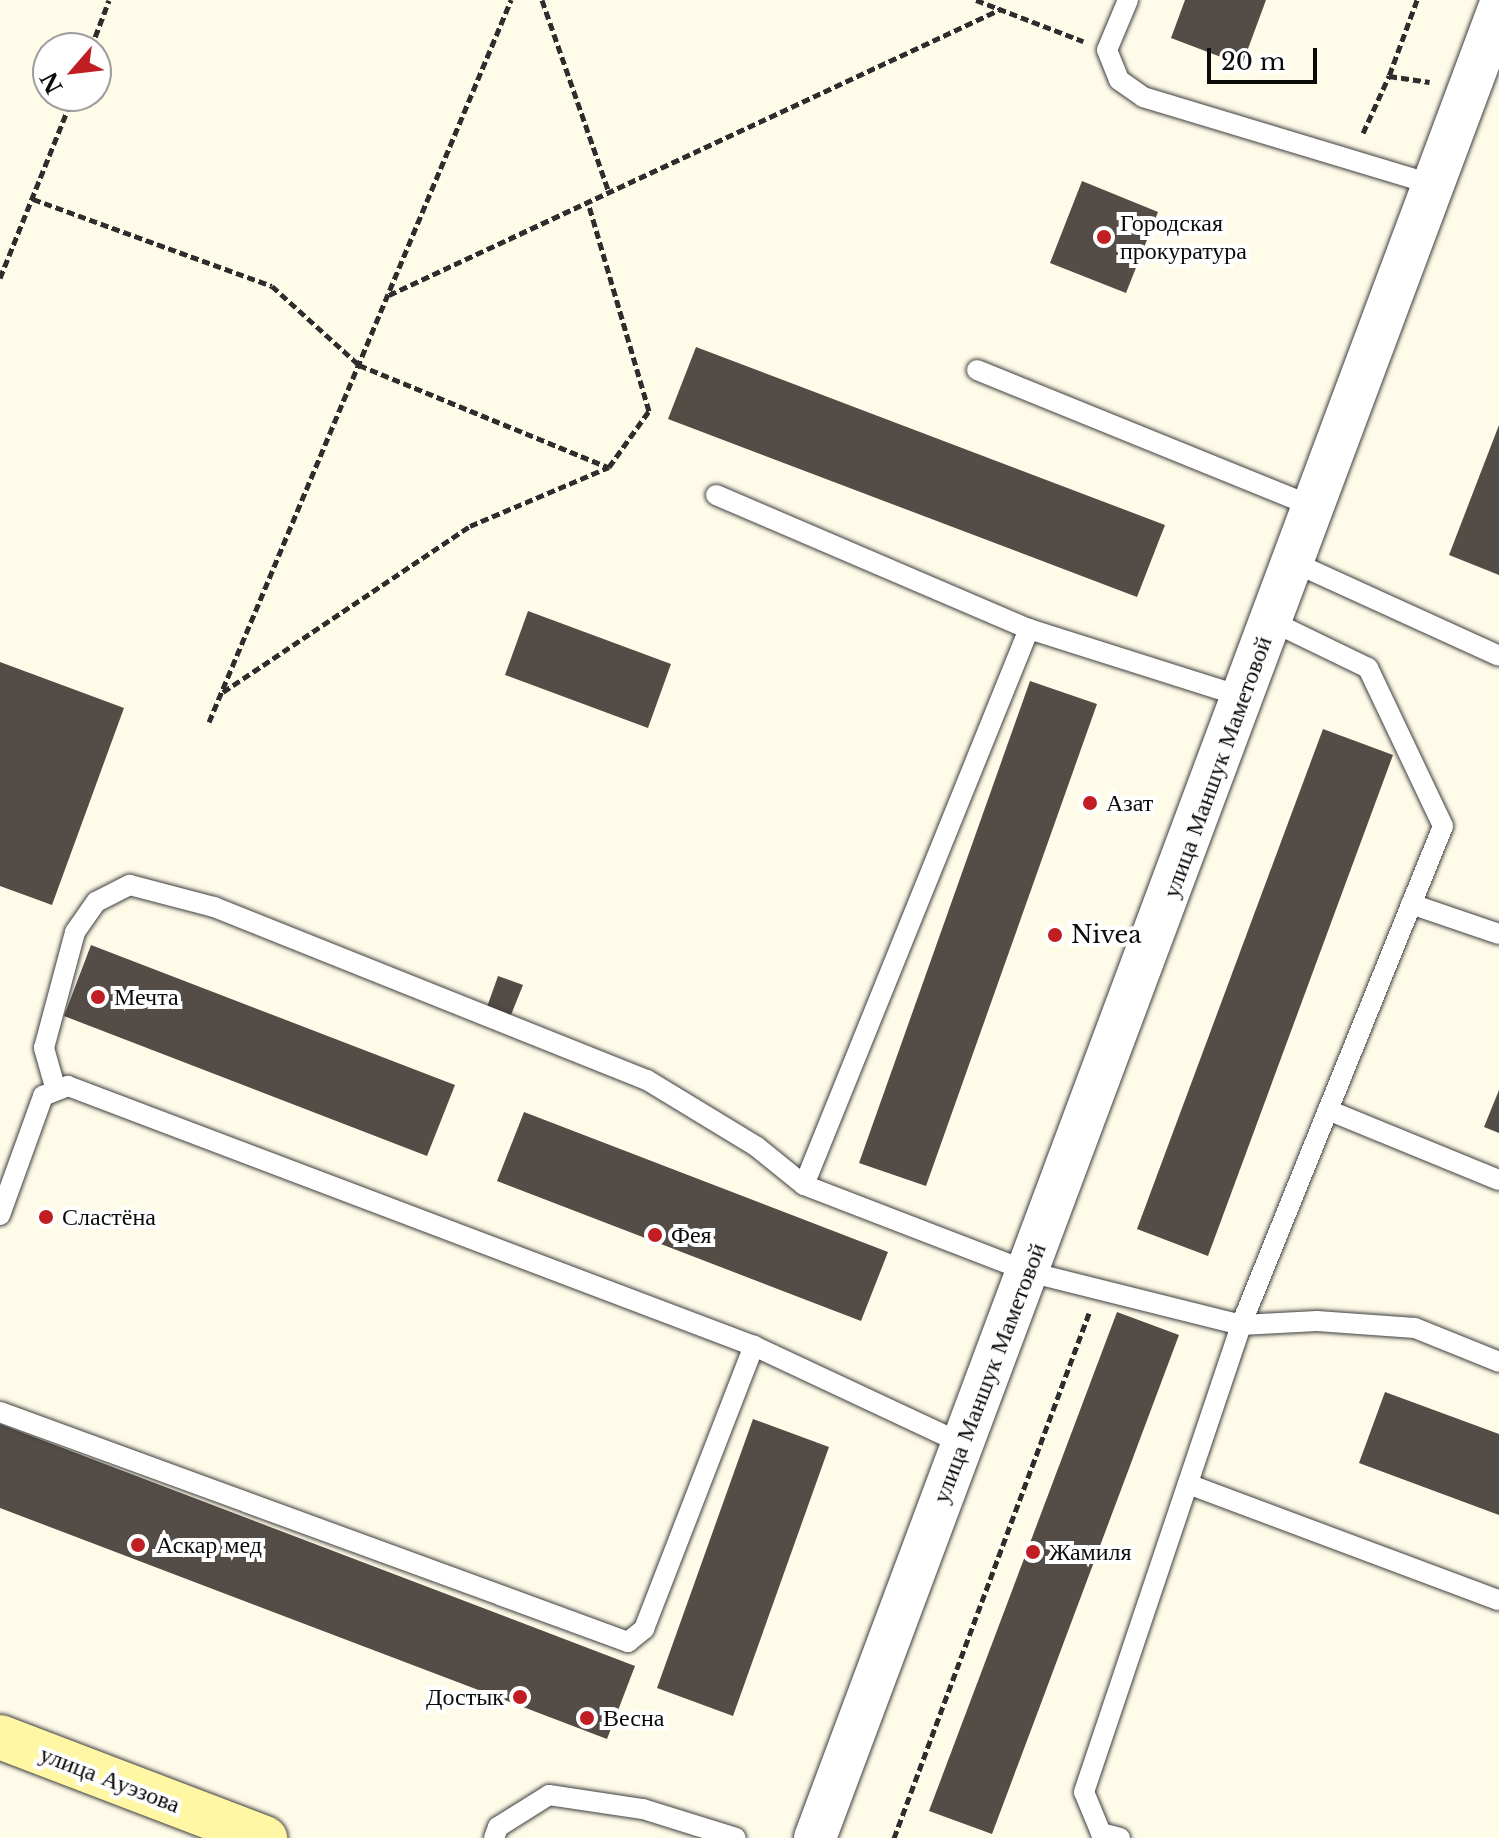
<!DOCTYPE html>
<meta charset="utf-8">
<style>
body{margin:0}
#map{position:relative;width:1499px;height:1838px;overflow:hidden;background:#fffbe9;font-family:"Libre Baskerville",serif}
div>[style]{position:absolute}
.building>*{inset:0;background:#544c47}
.path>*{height:5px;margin-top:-2.5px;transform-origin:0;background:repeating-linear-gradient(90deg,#2d2d2d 0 8px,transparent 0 12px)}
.roads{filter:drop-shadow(0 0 2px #3e3e3e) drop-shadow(0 0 2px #3e3e3e)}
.lane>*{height:20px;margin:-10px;padding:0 10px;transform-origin:10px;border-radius:10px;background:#fff}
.street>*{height:42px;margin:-21px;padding:0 21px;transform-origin:21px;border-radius:21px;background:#fff}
.secondary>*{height:44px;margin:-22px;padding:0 22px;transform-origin:22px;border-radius:22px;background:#fff7a4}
.dots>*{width:22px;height:22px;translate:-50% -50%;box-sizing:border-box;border:4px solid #fff;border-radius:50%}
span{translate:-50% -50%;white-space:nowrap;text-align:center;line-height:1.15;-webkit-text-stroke:8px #fff;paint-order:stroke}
.poi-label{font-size:24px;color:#0b0b0b}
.left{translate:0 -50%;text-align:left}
.right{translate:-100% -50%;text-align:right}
.street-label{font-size:24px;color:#0b0b0b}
.north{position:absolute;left:32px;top:32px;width:80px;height:80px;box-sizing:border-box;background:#fff;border:2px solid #9d9d9d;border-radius:50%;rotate:242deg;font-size:22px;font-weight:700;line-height:32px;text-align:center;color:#0b0b0b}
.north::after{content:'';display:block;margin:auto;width:28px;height:36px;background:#c01e23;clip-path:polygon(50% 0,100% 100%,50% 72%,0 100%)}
.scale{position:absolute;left:1207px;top:48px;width:110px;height:36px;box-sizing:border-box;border:4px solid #0b0b0b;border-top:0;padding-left:10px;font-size:24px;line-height:28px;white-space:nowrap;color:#0b0b0b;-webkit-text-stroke:6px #fff;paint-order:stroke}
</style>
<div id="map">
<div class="building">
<i style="clip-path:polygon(1185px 0,1266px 0,1242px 65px,1171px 38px)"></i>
<i style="clip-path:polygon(1082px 181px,1158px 212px,1126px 293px,1050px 263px)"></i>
<i style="clip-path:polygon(696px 347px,1165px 525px,1137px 597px,668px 419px)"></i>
<i style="clip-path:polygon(1499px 425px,1499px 575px,1449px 555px)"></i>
<i style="clip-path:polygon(528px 611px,671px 664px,648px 728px,505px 675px)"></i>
<i style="clip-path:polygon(0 662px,124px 708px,52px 905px,0 886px)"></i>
<i style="clip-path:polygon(1030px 681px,1097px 704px,926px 1186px,859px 1163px)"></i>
<i style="clip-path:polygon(1323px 729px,1393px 755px,1208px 1256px,1137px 1229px)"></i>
<i style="clip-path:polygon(91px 945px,455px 1085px,427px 1156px,64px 1016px)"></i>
<i style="clip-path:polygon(498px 976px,523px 985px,511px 1015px,487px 1007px)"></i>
<i style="clip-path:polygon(1499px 1090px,1499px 1133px,1484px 1127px)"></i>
<i style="clip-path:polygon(524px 1112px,888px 1252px,861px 1321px,497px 1181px)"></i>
<i style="clip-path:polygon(1117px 1312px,1179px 1335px,992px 1834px,929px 1811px)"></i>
<i style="clip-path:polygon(1385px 1392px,1499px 1434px,1499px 1515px,1359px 1463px)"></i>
<i style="clip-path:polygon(753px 1419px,829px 1447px,733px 1716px,657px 1688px)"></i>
<i style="clip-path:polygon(0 1424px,635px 1666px,607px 1739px,0 1508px)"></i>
</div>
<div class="path">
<i style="left:542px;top:0;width:203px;rotate:70.8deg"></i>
<i style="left:976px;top:0;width:115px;rotate:21deg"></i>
<i style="left:1417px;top:0;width:81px;rotate:110.2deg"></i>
<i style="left:1389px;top:76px;width:41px;rotate:8.3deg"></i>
<i style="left:91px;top:48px;width:51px;rotate:-69.4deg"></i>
<i style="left:1363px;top:133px;width:63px;rotate:-65.5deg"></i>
<i style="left:33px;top:199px;width:254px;rotate:20deg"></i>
<i style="left:272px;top:286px;width:118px;rotate:42.2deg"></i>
<i style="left:359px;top:365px;width:269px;rotate:22.3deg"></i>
<i style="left:0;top:278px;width:196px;rotate:-68.1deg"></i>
<i style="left:389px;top:295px;width:676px;rotate:-25.05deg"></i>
<i style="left:223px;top:692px;width:298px;rotate:-33.9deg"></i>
<i style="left:470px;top:526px;width:151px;rotate:-23deg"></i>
<i style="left:609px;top:467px;width:69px;rotate:-54.5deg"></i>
<i style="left:649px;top:411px;width:218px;rotate:-106.3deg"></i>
<i style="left:209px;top:722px;width:783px;rotate:-67.3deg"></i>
<i style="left:894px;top:1838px;width:560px;rotate:-69.62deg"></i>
</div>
<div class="roads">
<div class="lane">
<i style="left:1128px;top:0;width:54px;rotate:112.8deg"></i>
<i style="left:1107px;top:50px;width:32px;rotate:68deg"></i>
<i style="left:1119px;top:80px;width:29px;rotate:35deg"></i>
<i style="left:1143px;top:97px;width:304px;rotate:16.8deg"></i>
<i style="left:977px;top:370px;width:364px;rotate:22.1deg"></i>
<i style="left:716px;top:495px;width:340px;rotate:23.2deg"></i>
<i style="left:1293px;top:562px;width:226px;rotate:24.5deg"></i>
<i style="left:1411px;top:904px;width:93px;rotate:18.8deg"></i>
<i style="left:55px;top:1087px;width:41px;rotate:-105.8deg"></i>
<i style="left:44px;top:1048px;width:120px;rotate:-75deg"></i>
<i style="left:75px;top:932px;width:37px;rotate:-55deg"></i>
<i style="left:96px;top:902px;width:38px;rotate:-27deg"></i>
<i style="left:130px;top:885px;width:87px;rotate:14.7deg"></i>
<i style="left:214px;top:907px;width:466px;rotate:21.8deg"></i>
<i style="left:647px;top:1080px;width:129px;rotate:31.3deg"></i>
<i style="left:757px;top:1147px;width:60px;rotate:39deg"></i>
<i style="left:804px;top:1185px;width:241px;rotate:21.1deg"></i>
<i style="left:1029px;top:1272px;width:219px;rotate:14deg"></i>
<i style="left:1241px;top:1325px;width:76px;rotate:-3deg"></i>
<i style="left:1317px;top:1321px;width:98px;rotate:4.1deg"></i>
<i style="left:1415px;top:1328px;width:91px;rotate:22deg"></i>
<i style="left:1328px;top:1110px;width:185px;rotate:22.3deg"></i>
<i style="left:804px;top:1185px;width:600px;rotate:-67.97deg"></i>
<i style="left:1029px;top:629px;width:225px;rotate:17.6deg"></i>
<i style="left:0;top:1215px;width:127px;rotate:-70.1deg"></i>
<i style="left:43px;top:1096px;width:27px;rotate:-22deg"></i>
<i style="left:68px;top:1086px;width:734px;rotate:20.76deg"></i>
<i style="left:754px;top:1346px;width:229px;rotate:25.1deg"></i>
<i style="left:0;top:1412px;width:669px;rotate:20.11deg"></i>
<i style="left:628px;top:1642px;width:21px;rotate:-39deg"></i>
<i style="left:644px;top:1629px;width:304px;rotate:-68.8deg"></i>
<i style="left:1188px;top:1484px;width:332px;rotate:20.5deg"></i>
<i style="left:494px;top:1838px;width:12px;rotate:-70deg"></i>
<i style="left:498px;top:1827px;width:60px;rotate:-32.1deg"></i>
<i style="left:549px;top:1795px;width:95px;rotate:8.5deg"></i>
<i style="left:643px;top:1809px;width:97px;rotate:17.3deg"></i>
<i style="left:1120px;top:1838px;width:20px;rotate:-165deg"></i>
<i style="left:1101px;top:1833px;width:44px;rotate:-112.5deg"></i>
<i style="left:1084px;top:1792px;width:493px;rotate:-71.4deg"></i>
<i style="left:1241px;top:1325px;width:538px;rotate:-67.96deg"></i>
<i style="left:1443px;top:826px;width:175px;rotate:-115.4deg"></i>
<i style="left:1368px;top:668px;width:108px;rotate:-154.1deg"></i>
</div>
<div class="street">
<i style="left:815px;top:1838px;width:1953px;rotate:-69.5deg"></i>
</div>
<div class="secondary">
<i style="left:0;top:1737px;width:284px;rotate:20.9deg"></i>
</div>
</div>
<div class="dots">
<i style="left:1104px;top:237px;background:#c01e23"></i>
<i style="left:1090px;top:803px;background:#c01e23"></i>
<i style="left:1055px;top:935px;background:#c01e23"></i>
<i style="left:98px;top:997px;background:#c01e23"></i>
<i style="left:46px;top:1217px;background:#c01e23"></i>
<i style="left:655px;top:1235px;background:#c01e23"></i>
<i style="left:138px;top:1545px;background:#c01e23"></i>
<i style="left:1033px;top:1552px;background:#c01e23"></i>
<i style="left:520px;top:1697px;background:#c01e23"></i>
<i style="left:587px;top:1718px;background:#c01e23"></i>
</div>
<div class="poi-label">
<span class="left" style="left:1120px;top:237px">Городская<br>прокуратура</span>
<span class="left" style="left:1106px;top:803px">Азат</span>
<span class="left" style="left:1071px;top:935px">Nivea</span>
<span class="left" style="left:114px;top:997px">Мечта</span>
<span class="left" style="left:62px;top:1217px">Сластёна</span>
<span class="left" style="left:671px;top:1235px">Фея</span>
<span class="left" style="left:156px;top:1545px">Аскар мед</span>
<span class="left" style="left:1049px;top:1552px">Жамиля</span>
<span class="right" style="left:504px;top:1697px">Достык</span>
<span class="left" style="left:603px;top:1718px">Весна</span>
</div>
<div class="street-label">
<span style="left:1217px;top:767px;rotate:-70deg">улица Маншук Маметовой</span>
<span style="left:989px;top:1373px;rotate:-69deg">улица Маншук Маметовой</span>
<span style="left:110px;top:1779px;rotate:21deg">улица Ауэзова</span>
</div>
<div class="north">N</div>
<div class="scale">20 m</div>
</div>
